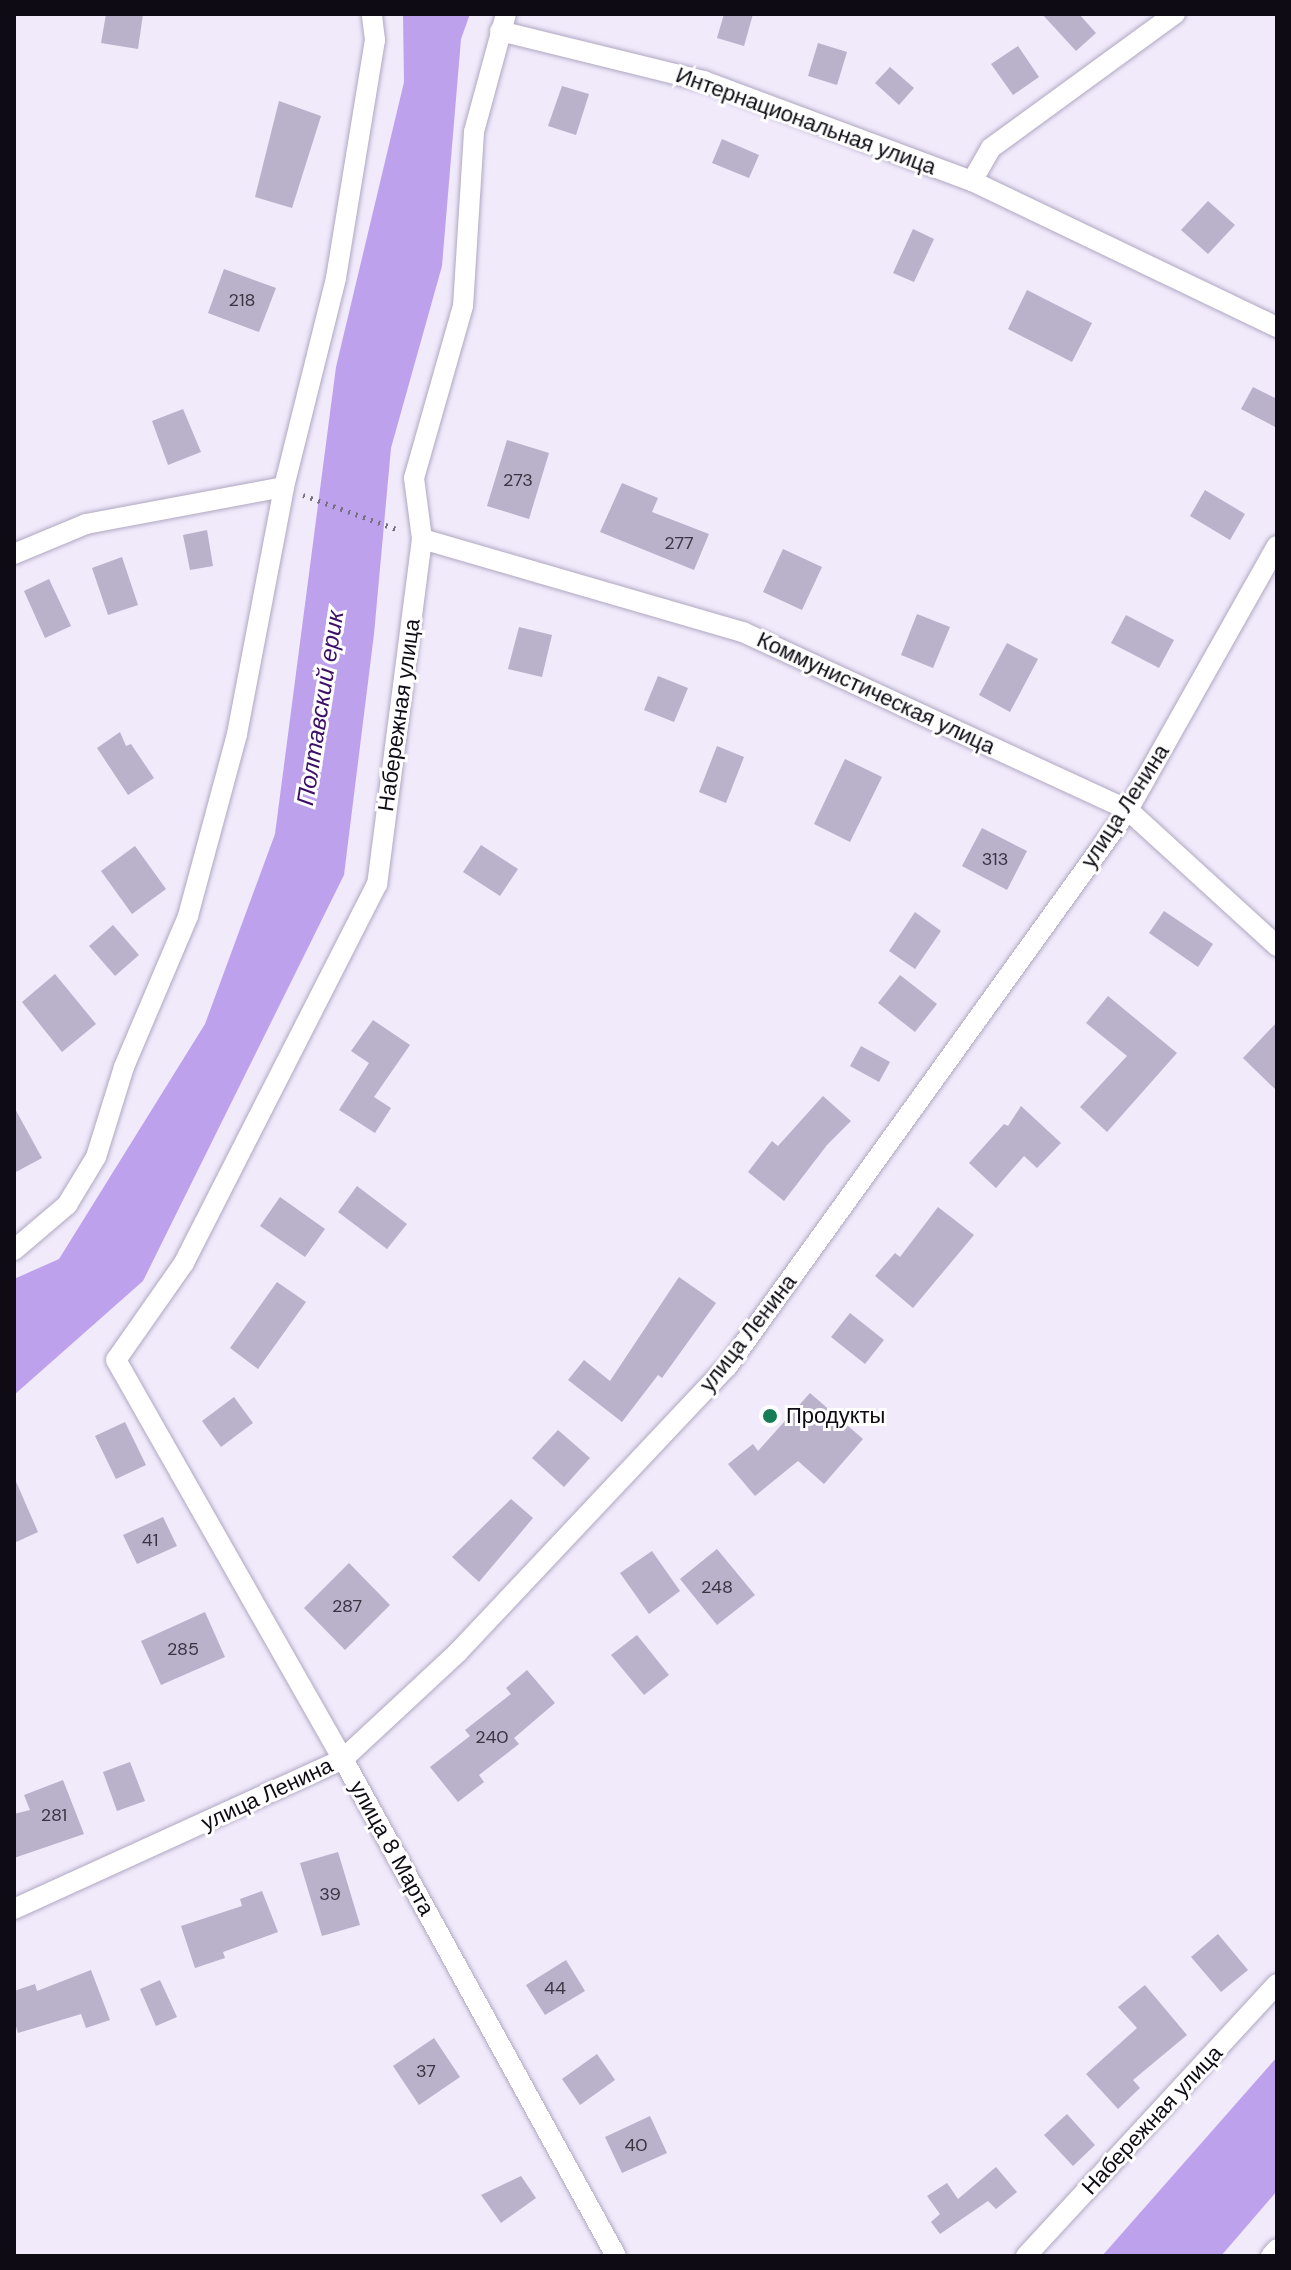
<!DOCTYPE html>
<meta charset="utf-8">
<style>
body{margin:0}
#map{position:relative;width:1291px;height:2270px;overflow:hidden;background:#f0eafb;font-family:"DM Sans",sans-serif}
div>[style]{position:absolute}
.water>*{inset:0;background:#bea1ed}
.building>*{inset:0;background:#bab1cb}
.path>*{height:5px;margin-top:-2.5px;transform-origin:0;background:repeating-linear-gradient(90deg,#76717e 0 2px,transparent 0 8px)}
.roads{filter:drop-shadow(0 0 2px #b0a7c1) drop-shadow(0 0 2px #b0a7c1)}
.minor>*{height:20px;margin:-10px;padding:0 10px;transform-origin:10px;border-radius:10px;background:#fff}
.dots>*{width:22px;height:22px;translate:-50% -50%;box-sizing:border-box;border:4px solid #fff;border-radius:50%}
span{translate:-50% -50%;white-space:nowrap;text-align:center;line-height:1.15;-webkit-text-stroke:6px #fff;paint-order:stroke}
.number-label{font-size:18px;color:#393442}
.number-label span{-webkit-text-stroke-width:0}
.street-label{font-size:22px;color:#0e0b14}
.poi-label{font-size:22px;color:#0e0b14}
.left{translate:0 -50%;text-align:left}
.water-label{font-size:24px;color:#3d1068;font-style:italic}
.frame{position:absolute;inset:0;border:16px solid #0e0b14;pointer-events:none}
</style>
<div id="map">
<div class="water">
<i style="clip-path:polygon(403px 14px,470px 14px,461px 39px,442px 266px,391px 448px,374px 634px,344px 875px,143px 1281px,14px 1395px,14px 1279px,59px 1259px,205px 1024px,275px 834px,336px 367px,404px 82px)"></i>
<i style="clip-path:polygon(1277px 2057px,1277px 2191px,1221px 2256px,1102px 2256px)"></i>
</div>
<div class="building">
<i style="clip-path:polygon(106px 14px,143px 14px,138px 49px,101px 43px)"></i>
<i style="clip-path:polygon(724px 14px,753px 14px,744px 46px,717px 38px)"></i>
<i style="clip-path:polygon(1042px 14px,1079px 14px,1096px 33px,1076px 51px)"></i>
<i style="clip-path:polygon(818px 43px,847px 52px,837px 85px,808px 76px)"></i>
<i style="clip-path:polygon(1018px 46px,1039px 77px,1013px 95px,991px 64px)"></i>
<i style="clip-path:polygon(890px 67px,914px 88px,899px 105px,875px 83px)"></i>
<i style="clip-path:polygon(562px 86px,589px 94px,576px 135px,548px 126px)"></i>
<i style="clip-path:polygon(279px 101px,321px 116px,292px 208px,255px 197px)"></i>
<i style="clip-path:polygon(722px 139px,759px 155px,749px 178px,712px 163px)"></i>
<i style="clip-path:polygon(1208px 201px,1235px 225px,1208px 254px,1181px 230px)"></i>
<i style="clip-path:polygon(913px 229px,934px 239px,914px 282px,893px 273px)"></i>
<i style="clip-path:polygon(224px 269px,276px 288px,259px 332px,208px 313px)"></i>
<i style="clip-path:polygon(1027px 290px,1092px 323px,1072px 362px,1008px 329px)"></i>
<i style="clip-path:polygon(1253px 387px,1277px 399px,1277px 428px,1241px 409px)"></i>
<i style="clip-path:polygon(183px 409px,201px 452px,168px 465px,152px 421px)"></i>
<i style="clip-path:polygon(507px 440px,549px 453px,529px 519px,487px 506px)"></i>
<i style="clip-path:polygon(622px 483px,658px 498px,652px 512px,709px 534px,694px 570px,600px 532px)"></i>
<i style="clip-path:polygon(1205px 490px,1245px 514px,1230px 540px,1190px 516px)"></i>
<i style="clip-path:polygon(207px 530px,213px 566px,190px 570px,183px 535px)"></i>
<i style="clip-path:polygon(783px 549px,822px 567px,802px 610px,763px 592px)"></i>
<i style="clip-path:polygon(122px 557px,138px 605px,108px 615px,92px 568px)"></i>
<i style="clip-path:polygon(49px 579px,71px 626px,45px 638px,24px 591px)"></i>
<i style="clip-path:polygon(917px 614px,950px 627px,933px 668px,901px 655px)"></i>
<i style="clip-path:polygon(1126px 615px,1174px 640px,1159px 668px,1111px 643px)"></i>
<i style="clip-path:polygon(519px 627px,552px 635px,542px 677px,508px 669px)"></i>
<i style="clip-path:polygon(1007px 643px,1038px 659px,1010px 712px,979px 695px)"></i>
<i style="clip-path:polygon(658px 676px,688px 688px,674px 722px,644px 710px)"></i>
<i style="clip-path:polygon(120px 732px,126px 746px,131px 744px,154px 778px,128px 795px,97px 748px)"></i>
<i style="clip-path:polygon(717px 746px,744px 757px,726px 803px,699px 792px)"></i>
<i style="clip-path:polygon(845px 759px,882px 777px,850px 842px,814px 824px)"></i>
<i style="clip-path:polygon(982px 828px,1027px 851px,1007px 890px,962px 866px)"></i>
<i style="clip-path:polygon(481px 845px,518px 869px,500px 896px,463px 872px)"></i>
<i style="clip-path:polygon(135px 846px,166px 889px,132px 914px,101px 871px)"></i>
<i style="clip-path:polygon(1164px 911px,1213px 944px,1198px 967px,1149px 933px)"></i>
<i style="clip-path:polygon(915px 912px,941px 931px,915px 969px,889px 951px)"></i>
<i style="clip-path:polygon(113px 925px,139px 955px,115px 976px,89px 946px)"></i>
<i style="clip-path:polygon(55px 974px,96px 1024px,62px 1052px,22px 1002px)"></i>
<i style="clip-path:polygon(900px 975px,937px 1004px,915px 1032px,878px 1003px)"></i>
<i style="clip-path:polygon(1108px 996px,1177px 1053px,1107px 1132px,1080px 1107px,1127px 1056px,1086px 1023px)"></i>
<i style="clip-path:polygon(373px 1020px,410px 1045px,374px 1097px,391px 1108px,375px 1133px,339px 1110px,369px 1063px,351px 1051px)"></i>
<i style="clip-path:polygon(1277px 1022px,1277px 1091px,1243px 1058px)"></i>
<i style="clip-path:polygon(861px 1046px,890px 1062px,879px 1082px,850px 1066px)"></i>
<i style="clip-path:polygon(823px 1096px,851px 1121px,827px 1145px,784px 1201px,748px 1172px,772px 1141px,778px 1146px)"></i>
<i style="clip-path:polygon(1021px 1106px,1061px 1143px,1037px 1168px,1024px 1156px,996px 1188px,969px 1163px,1004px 1124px,1008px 1126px)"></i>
<i style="clip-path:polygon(14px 1107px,42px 1158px,14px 1173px)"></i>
<i style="clip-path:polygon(357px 1186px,407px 1224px,387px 1249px,338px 1212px)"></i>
<i style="clip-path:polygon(280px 1197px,325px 1229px,305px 1257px,260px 1226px)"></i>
<i style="clip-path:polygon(938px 1207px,974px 1235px,913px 1308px,875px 1276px,895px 1253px,900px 1257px)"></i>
<i style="clip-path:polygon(679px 1277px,716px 1303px,662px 1378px,658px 1375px,622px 1422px,568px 1380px,584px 1360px,610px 1381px)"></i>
<i style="clip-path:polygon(277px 1282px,306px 1302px,258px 1369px,230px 1348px)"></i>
<i style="clip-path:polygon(850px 1313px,884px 1340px,865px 1364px,831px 1337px)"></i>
<i style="clip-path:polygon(810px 1393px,863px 1439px,824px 1484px,798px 1461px,755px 1496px,728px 1464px,753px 1444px,758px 1451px)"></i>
<i style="clip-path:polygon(234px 1397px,253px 1423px,221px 1447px,202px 1421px)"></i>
<i style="clip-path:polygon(125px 1422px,146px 1465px,116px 1479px,95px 1436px)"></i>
<i style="clip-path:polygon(558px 1430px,590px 1458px,564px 1487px,532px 1458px)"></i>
<i style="clip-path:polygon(14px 1477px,38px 1532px,14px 1543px)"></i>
<i style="clip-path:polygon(511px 1499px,533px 1518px,479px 1582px,452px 1557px)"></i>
<i style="clip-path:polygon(163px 1517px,177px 1546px,137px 1564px,123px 1535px)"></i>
<i style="clip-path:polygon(717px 1549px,755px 1595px,717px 1625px,680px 1579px)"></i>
<i style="clip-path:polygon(652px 1551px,680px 1591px,649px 1614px,620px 1573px)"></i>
<i style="clip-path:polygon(349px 1563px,390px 1605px,345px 1650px,304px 1608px)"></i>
<i style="clip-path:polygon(205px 1612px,225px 1657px,161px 1685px,141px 1641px)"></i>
<i style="clip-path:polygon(637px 1635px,669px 1675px,644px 1695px,611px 1655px)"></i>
<i style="clip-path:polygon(527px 1670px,555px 1703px,514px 1738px,519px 1744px,479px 1775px,484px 1782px,458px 1802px,430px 1767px,470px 1736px,465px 1730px,511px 1694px,506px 1688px)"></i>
<i style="clip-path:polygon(130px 1762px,145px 1801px,117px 1811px,103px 1772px)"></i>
<i style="clip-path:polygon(63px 1780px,84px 1834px,14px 1858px,14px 1814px,30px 1810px,24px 1795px)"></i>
<i style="clip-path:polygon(338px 1852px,360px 1925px,322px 1936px,300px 1863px)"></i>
<i style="clip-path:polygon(262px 1891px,278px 1932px,223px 1952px,225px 1958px,195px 1968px,181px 1926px,242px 1906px,240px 1899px)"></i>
<i style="clip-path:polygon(1218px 1934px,1248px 1970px,1221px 1992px,1191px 1957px)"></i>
<i style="clip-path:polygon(566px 1960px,585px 1991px,545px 2015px,526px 1985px)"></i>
<i style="clip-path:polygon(91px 1970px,110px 2020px,86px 2028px,81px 2014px,18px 2033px,14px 2020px,14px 1991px,35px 1984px,37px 1991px)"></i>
<i style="clip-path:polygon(160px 1980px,177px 2017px,156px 2026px,140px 1989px)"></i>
<i style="clip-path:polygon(1145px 1985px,1187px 2035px,1133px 2080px,1140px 2088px,1118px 2109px,1086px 2074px,1137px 2028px,1118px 2007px)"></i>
<i style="clip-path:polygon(434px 2038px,460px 2077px,419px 2105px,393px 2066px)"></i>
<i style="clip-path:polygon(597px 2054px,615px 2080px,580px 2105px,562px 2079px)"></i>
<i style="clip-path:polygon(1067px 2114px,1095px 2145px,1073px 2166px,1044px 2135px)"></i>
<i style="clip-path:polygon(650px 2116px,667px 2153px,622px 2173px,605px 2137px)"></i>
<i style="clip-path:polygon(996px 2167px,1017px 2192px,996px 2209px,988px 2201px,940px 2234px,931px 2222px,940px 2214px,927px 2196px,947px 2183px,958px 2199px)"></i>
<i style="clip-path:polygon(521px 2176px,536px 2198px,501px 2223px,481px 2195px)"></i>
</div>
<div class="path">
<i style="left:303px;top:495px;width:102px;rotate:20deg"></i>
</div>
<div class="roads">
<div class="minor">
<i style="left:506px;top:14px;width:122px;rotate:105.2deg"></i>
<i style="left:474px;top:132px;width:174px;rotate:93.6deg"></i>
<i style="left:463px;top:306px;width:179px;rotate:105.9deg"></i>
<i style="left:414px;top:478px;width:62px;rotate:82.5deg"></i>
<i style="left:422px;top:539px;width:348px;rotate:97.4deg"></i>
<i style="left:377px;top:884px;width:425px;rotate:117deg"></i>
<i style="left:184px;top:1263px;width:118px;rotate:125deg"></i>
<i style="left:116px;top:1360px;width:459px;rotate:60.4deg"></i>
<i style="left:343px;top:1759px;width:567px;rotate:61.22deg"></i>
<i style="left:500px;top:31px;width:210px;rotate:13.8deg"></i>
<i style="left:704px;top:81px;width:286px;rotate:20.5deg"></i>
<i style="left:972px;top:181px;width:338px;rotate:25.6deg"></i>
<i style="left:972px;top:181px;width:38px;rotate:-60deg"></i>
<i style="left:991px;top:148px;width:228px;rotate:-36.1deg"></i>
<i style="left:422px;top:539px;width:334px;rotate:16.2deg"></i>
<i style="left:743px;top:632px;width:424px;rotate:24.8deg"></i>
<i style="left:1128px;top:810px;width:202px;rotate:42.4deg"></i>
<i style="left:14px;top:554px;width:78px;rotate:-22.6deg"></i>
<i style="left:86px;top:524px;width:201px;rotate:-10.6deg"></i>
<i style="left:14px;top:1250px;width:70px;rotate:-40.3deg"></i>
<i style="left:67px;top:1205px;width:56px;rotate:-58.9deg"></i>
<i style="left:96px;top:1157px;width:94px;rotate:-72.7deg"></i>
<i style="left:124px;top:1067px;width:164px;rotate:-67deg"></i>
<i style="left:188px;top:916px;width:188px;rotate:-74.9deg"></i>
<i style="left:237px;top:734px;width:251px;rotate:-79.2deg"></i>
<i style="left:284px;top:487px;width:215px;rotate:-76deg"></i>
<i style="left:336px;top:278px;width:241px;rotate:-80.7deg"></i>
<i style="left:375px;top:40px;width:26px;rotate:-97deg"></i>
<i style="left:14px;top:1909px;width:362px;rotate:-24.5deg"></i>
<i style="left:343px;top:1759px;width:157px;rotate:-42.9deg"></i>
<i style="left:458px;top:1652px;width:392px;rotate:-46.7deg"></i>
<i style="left:727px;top:1367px;width:686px;rotate:-54.25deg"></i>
<i style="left:1128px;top:810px;width:303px;rotate:-60.6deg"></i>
<i style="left:1026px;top:2256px;width:370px;rotate:-47.3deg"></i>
<i style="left:1271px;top:2256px;width:9px;rotate:-49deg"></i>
</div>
</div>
<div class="dots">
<i style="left:770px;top:1416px;background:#177d57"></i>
</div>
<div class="number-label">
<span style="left:242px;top:300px">218</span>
<span style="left:518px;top:480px">273</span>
<span style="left:679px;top:543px">277</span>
<span style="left:995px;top:859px">313</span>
<span style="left:150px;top:1540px">41</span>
<span style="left:717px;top:1587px">248</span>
<span style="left:347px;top:1606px">287</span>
<span style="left:183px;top:1649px">285</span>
<span style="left:492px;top:1737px">240</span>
<span style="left:54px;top:1815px">281</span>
<span style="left:330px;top:1894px">39</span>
<span style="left:555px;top:1988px">44</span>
<span style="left:426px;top:2071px">37</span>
<span style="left:636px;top:2145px">40</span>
</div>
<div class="street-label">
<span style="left:806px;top:121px;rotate:20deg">Интернациональная улица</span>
<span style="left:876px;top:693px;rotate:25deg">Коммунистическая улица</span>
<span style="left:399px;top:715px;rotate:-82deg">Набережная улица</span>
<span style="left:1125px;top:806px;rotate:-57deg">улица Ленина</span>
<span style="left:748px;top:1333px;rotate:-52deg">улица Ленина</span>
<span style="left:267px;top:1794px;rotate:-25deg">улица Ленина</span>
<span style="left:392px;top:1848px;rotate:61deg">улица 8 Марта</span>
<span style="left:1152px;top:2120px;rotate:-47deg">Набережная улица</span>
</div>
<div class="poi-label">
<span class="left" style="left:786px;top:1416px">Продукты</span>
</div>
<div class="water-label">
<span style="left:320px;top:708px;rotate:-81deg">Полтавский ерик</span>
</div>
<div class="frame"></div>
</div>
